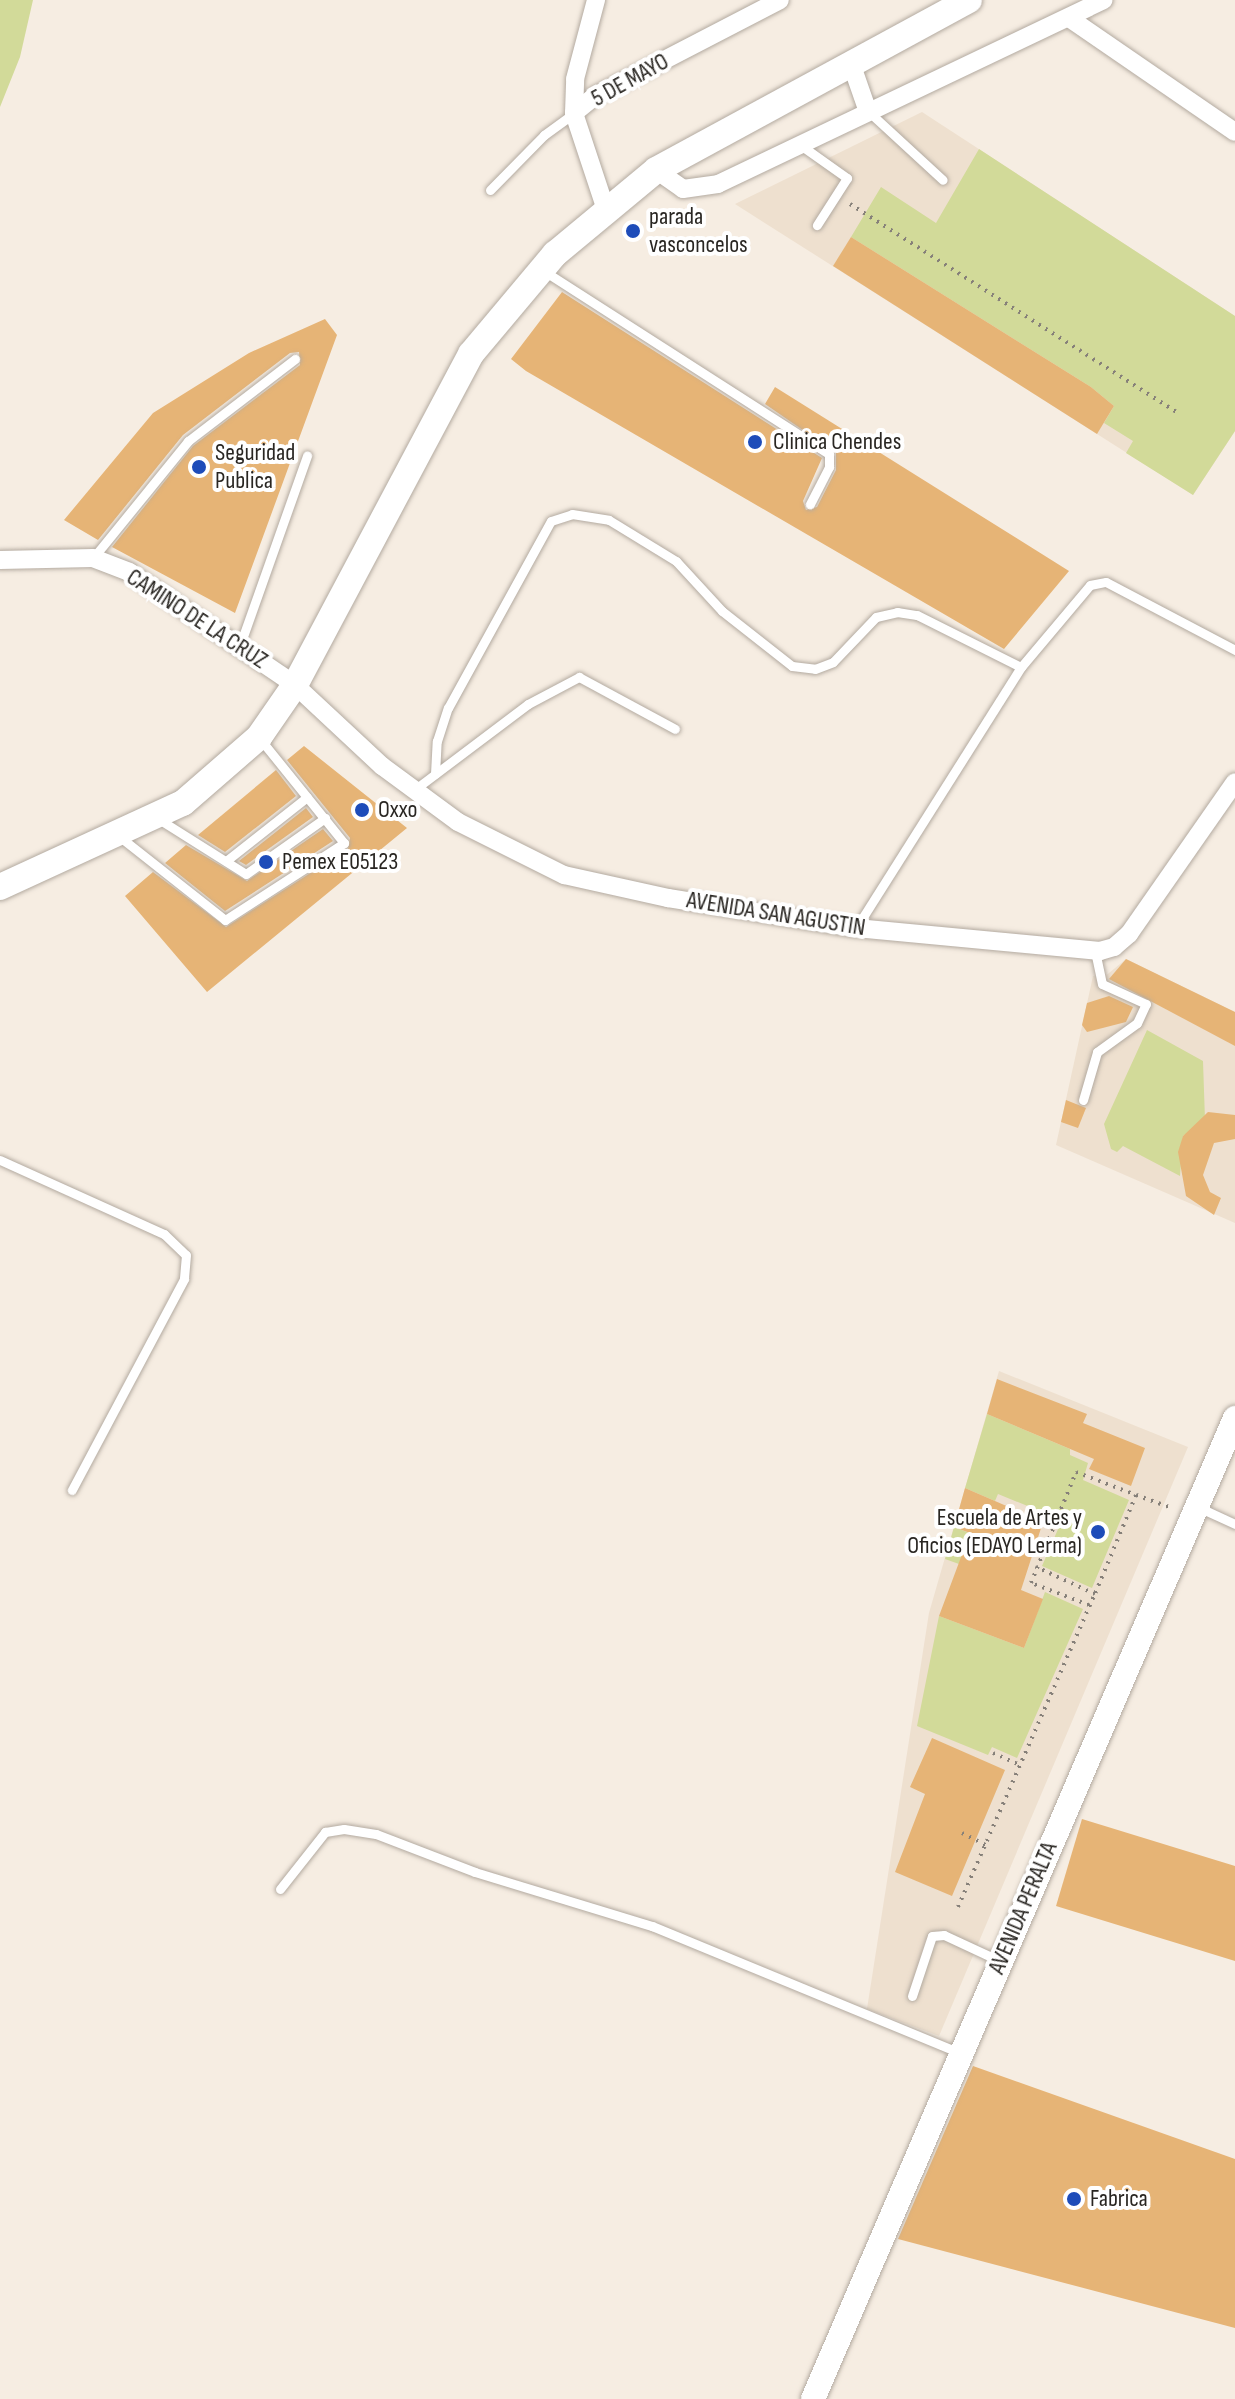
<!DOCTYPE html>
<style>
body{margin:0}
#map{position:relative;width:1235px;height:2399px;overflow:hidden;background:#f6ede2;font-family:"Sofia Sans Condensed",sans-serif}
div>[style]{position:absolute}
.built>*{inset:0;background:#eee0cf}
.green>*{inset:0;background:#d2da99}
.building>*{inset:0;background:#e6b476}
.path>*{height:4px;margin-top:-2px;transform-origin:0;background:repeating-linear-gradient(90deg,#868079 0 2px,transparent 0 8px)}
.roads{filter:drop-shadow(0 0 2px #b3aaa0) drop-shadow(0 0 2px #b3aaa0)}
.service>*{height:9px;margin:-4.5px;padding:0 4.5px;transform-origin:4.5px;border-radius:4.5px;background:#fff}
.minor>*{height:18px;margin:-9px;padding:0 9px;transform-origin:9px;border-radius:9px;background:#fff}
.tertiary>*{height:24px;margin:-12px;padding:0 12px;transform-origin:12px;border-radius:12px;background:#fff}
.secondary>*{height:26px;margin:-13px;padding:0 13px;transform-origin:13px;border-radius:13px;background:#fff}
.dots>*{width:22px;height:22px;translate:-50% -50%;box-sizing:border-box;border:4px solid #fff;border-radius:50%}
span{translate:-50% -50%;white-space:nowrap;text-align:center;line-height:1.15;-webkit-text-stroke:8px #fff;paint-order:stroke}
.street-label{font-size:24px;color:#292622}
.poi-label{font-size:24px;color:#292622}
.left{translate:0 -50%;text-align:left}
.right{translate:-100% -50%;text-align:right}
</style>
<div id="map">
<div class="built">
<i style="clip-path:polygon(922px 112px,1235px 316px,1235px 431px,1193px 495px,735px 204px)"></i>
<i style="clip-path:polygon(1126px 959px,1235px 1012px,1235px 1223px,1056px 1145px,1093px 976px,1103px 978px)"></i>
<i style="clip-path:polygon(999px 1371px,1188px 1447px,939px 2036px,867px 2009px,929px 1613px)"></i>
</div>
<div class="green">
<i style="clip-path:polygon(0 0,33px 0,20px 57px,0 107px)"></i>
<i style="clip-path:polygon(979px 149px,1235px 316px,1235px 431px,1193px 495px,1126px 453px,1133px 441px,1104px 423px,1114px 406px,1091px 387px,851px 237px,881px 187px,936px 223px)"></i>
<i style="clip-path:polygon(1147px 1030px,1203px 1061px,1205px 1120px,1183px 1136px,1180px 1176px,1123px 1146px,1117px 1152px,1111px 1149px,1104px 1124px)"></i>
<i style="clip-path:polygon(987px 1414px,1070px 1449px,1070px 1455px,1088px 1463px,1083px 1480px,1129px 1500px,1092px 1588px,1042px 1566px,1062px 1520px,998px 1494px,995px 1501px,965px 1488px)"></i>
<i style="clip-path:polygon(954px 1527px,992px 1542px,959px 1564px,945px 1559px)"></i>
<i style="clip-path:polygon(1045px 1592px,1083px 1609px,1017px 1758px,992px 1747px,988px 1755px,917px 1726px,939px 1616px,1024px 1648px)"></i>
</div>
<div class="building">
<i style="clip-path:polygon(851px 237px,1091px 387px,1114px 406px,1097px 434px,833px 266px)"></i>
<i style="clip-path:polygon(562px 292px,822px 458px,803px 501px,806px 510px,817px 507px,836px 470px,836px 453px,765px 404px,775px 387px,1069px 571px,1004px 649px,526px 371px,511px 359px)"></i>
<i style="clip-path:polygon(325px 319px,337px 335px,235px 613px,112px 547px,193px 446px,300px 365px,299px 352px,290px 353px,183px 435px,98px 540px,64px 520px,153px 413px,249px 353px)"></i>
<i style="clip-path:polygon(304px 746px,407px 828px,207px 992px,125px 896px,153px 872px,226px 927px,348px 849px,350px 838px,287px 760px)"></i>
<i style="clip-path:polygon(276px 770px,296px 796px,225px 852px,198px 835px)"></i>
<i style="clip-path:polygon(306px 808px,313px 817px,246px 865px,239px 861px)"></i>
<i style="clip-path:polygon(323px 829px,333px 841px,225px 911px,165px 863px,186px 845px,247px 881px)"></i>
<i style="clip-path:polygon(1126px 959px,1235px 1012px,1235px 1046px,1109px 979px)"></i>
<i style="clip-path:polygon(1109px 996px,1133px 1007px,1126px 1022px,1087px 1032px,1082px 1025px,1087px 1003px)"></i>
<i style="clip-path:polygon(1066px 1100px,1086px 1108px,1078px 1128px,1061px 1122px)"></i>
<i style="clip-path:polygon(1208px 1112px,1235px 1115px,1235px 1139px,1214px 1143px,1203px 1175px,1210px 1192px,1221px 1198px,1214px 1215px,1186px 1196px,1178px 1152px,1183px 1136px)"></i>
<i style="clip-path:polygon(997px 1379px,1087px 1414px,1083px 1423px,1145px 1448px,1131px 1486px,1089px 1469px,1094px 1459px,987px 1414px)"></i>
<i style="clip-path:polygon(965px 1488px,1043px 1522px,1021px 1590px,1043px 1599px,1024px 1648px,939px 1616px,970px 1533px,954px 1527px)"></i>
<i style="clip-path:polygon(932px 1738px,1005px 1770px,952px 1896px,895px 1872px,925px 1794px,910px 1787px)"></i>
<i style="clip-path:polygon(1082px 1819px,1235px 1866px,1235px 1961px,1056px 1906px)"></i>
<i style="clip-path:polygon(973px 2066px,1235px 2159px,1235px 2328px,898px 2239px)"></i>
</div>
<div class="path">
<i style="left:850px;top:204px;width:388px;rotate:32.5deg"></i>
<i style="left:1136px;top:1495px;width:37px;rotate:20deg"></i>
<i style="left:1089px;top:1605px;width:62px;rotate:-159.2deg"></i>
<i style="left:1031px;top:1583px;width:120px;rotate:-67.9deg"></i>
<i style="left:1076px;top:1472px;width:64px;rotate:21deg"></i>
<i style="left:1136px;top:1495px;width:107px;rotate:112.5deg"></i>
<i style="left:993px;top:1753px;width:30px;rotate:24deg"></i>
<i style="left:962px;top:1833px;width:27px;rotate:27deg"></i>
<i style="left:958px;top:1907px;width:342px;rotate:-66.4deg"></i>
<i style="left:1095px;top:1594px;width:65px;rotate:-155.4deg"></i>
</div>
<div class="roads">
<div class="service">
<i style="left:869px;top:112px;width:100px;rotate:42.6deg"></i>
<i style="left:799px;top:144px;width:59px;rotate:35.3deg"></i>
<i style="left:847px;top:178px;width:56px;rotate:122.6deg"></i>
<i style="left:490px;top:190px;width:77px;rotate:-45.5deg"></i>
<i style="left:544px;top:135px;width:37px;rotate:-36deg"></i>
<i style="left:544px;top:271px;width:339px;rotate:32.7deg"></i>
<i style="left:829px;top:454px;width:13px;rotate:90deg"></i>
<i style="left:829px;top:467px;width:42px;rotate:117.2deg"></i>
<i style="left:93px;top:558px;width:151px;rotate:-50.9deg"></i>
<i style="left:188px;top:441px;width:135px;rotate:-37.5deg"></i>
<i style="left:240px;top:645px;width:201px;rotate:-70.5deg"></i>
<i style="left:435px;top:774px;width:33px;rotate:-87deg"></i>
<i style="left:437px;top:741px;width:35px;rotate:-72deg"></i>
<i style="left:448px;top:708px;width:213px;rotate:-61.2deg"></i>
<i style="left:551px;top:521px;width:22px;rotate:-18deg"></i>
<i style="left:572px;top:514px;width:37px;rotate:9deg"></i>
<i style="left:609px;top:520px;width:79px;rotate:31.5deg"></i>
<i style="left:676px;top:561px;width:68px;rotate:47.4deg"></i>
<i style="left:722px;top:611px;width:89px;rotate:38.2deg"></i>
<i style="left:792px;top:666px;width:23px;rotate:7deg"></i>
<i style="left:815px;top:669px;width:19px;rotate:-21deg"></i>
<i style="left:833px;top:662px;width:62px;rotate:-46.3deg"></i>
<i style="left:876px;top:617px;width:22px;rotate:-13deg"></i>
<i style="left:897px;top:612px;width:20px;rotate:9deg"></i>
<i style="left:917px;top:615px;width:116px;rotate:26.6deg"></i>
<i style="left:414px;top:790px;width:143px;rotate:-37deg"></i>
<i style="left:528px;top:704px;width:58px;rotate:-27.9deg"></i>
<i style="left:579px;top:677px;width:109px;rotate:28.4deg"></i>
<i style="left:157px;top:818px;width:105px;rotate:32.2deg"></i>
<i style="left:246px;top:874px;width:97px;rotate:-35.3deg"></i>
<i style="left:120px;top:837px;width:134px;rotate:38.3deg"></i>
<i style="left:225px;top:920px;width:142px;rotate:-32.9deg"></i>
<i style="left:344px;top:843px;width:132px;rotate:-128.9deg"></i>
<i style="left:226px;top:861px;width:103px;rotate:-38.3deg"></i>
<i style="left:856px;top:928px;width:309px;rotate:-57.7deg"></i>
<i style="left:1021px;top:667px;width:107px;rotate:-49.9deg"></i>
<i style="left:1090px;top:585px;width:16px;rotate:-11deg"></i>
<i style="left:1106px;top:582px;width:146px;rotate:27.8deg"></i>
<i style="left:1083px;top:1100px;width:50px;rotate:-73.7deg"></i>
<i style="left:1097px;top:1052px;width:49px;rotate:-35.9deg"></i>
<i style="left:1137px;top:1023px;width:21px;rotate:-65deg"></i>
<i style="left:1146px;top:1004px;width:48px;rotate:-155.6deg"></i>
<i style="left:1102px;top:984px;width:34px;rotate:-102deg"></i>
<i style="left:0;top:1160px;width:180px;rotate:24.3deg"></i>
<i style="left:164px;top:1234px;width:30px;rotate:44deg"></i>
<i style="left:186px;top:1255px;width:24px;rotate:95deg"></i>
<i style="left:184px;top:1279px;width:239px;rotate:118deg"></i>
<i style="left:1198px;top:1507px;width:41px;rotate:24.7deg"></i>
<i style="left:280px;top:1889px;width:73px;rotate:-51.7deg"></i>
<i style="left:325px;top:1832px;width:19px;rotate:-9deg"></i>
<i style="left:344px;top:1829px;width:32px;rotate:9deg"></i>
<i style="left:376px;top:1834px;width:106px;rotate:21deg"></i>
<i style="left:475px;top:1872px;width:185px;rotate:17deg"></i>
<i style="left:652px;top:1926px;width:333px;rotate:22.4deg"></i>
<i style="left:912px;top:1996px;width:63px;rotate:-71.6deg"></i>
<i style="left:932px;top:1936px;width:12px;rotate:-5deg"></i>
<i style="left:944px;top:1935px;width:62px;rotate:24.9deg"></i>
</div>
<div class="minor">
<i style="left:1069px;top:18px;width:201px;rotate:34.5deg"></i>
<i style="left:851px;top:63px;width:49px;rotate:70.8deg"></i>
<i style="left:574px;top:113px;width:34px;rotate:-88deg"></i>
<i style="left:575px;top:79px;width:82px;rotate:-75.1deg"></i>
<i style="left:656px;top:170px;width:33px;rotate:35deg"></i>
<i style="left:683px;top:189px;width:35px;rotate:-8deg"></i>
<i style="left:718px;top:184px;width:427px;rotate:-25.5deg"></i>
<i style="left:607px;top:213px;width:105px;rotate:-108.3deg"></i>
<i style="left:574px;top:113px;width:27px;rotate:-39deg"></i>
<i style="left:595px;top:96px;width:208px;rotate:-27.4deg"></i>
<i style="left:0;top:560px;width:93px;rotate:-1.2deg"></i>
<i style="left:93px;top:558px;width:39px;rotate:21deg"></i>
<i style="left:129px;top:572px;width:201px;rotate:34.2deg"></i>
<i style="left:295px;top:685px;width:119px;rotate:43deg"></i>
<i style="left:382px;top:766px;width:94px;rotate:36.4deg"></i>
<i style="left:458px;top:822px;width:119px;rotate:26.6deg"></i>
<i style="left:564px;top:875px;width:107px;rotate:12.5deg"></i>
<i style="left:668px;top:898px;width:190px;rotate:9.1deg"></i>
<i style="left:856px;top:928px;width:245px;rotate:5.4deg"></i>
<i style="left:1100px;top:951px;width:15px;rotate:-16deg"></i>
<i style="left:1114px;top:947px;width:20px;rotate:-41deg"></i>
<i style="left:1129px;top:934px;width:185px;rotate:-55.1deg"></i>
</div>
<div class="tertiary">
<i style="left:813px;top:2399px;width:1068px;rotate:-66.72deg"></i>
</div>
<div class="secondary">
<i style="left:0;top:887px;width:201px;rotate:-24.7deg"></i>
<i style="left:183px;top:803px;width:101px;rotate:-41deg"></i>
<i style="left:259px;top:737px;width:63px;rotate:-55.3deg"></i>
<i style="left:295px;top:685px;width:375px;rotate:-62deg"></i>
<i style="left:471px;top:354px;width:131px;rotate:-50deg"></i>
<i style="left:555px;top:254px;width:131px;rotate:-39.7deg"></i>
<i style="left:656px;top:170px;width:356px;rotate:-28.5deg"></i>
</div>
</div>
<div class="dots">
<i style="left:633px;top:231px;background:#1e4cb9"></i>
<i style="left:755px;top:442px;background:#1e4cb9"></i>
<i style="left:199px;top:467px;background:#1e4cb9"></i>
<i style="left:362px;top:810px;background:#1e4cb9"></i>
<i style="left:266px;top:862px;background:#1e4cb9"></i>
<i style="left:1098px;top:1532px;background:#1e4cb9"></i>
<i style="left:1074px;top:2199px;background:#1e4cb9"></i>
</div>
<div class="street-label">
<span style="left:630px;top:80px;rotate:-29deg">5 DE MAYO</span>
<span style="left:197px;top:619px;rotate:33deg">CAMINO DE LA CRUZ</span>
<span style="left:776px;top:914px;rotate:9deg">AVENIDA SAN AGUSTIN</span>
<span style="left:1023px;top:1908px;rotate:-67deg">AVENIDA PERALTA</span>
</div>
<div class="poi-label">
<span class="left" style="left:649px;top:231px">parada<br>vasconcelos</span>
<span class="left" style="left:773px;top:442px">Clinica Chendes</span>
<span class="left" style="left:215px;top:467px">Seguridad<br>Publica</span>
<span class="left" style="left:378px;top:810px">Oxxo</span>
<span class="left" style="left:282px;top:862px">Pemex E05123</span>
<span class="right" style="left:1082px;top:1532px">Escuela de Artes y<br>Oficios (EDAYO Lerma)</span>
<span class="left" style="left:1090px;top:2199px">Fabrica</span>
</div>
</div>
